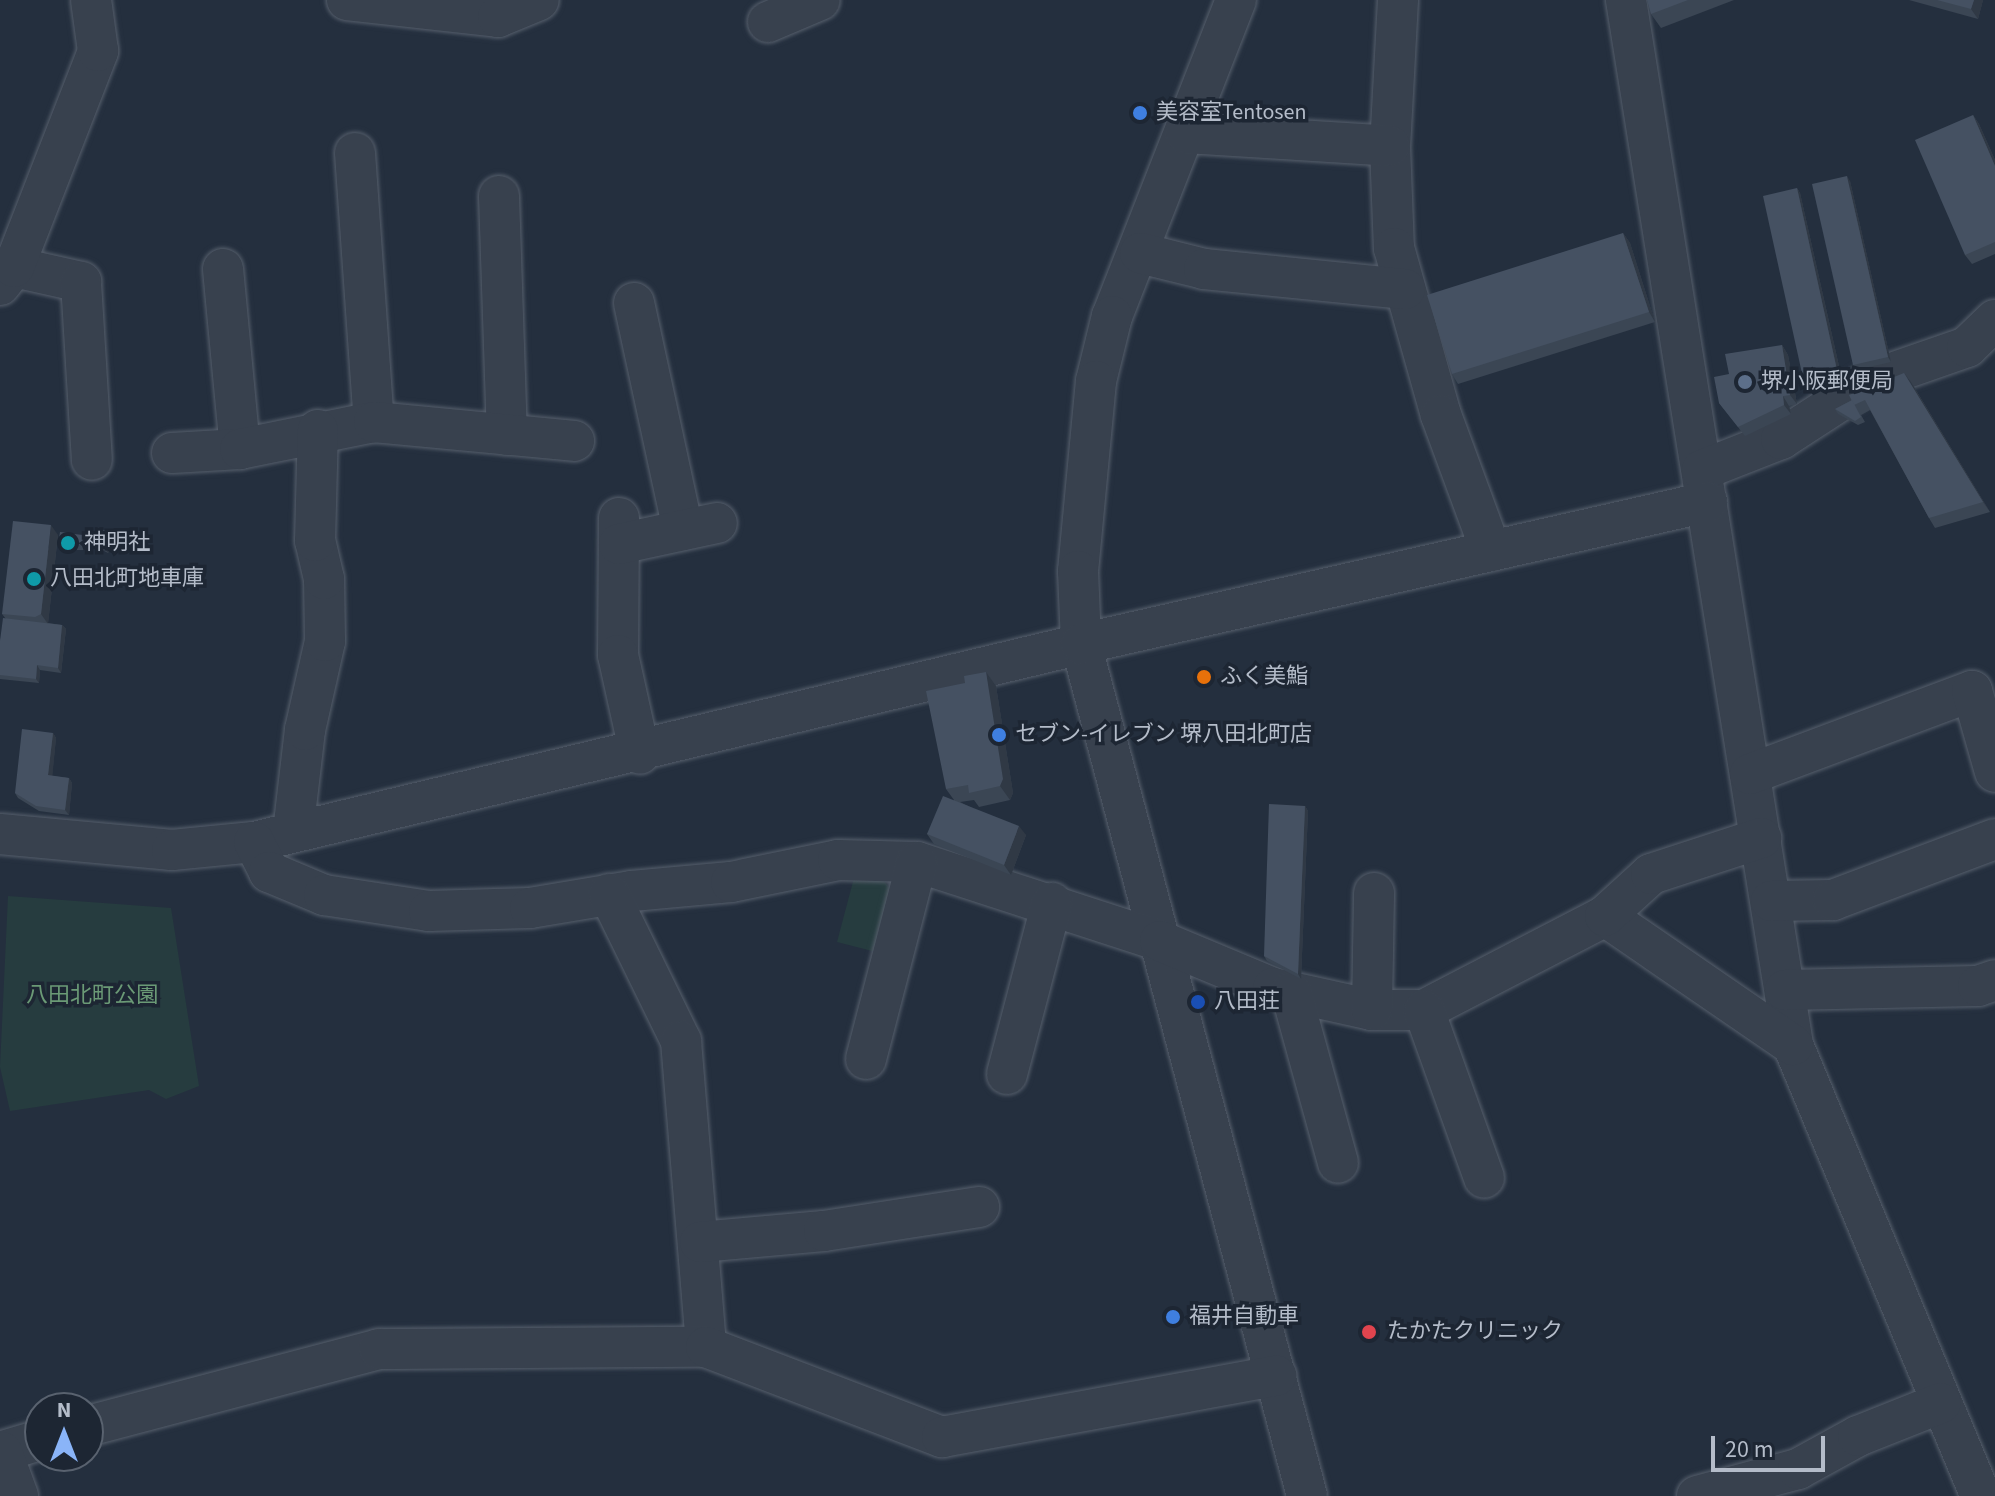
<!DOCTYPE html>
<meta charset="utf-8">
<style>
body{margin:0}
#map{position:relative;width:1995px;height:1496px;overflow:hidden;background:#242f3e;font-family:"Source Sans 3","Noto Sans JP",sans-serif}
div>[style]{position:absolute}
.green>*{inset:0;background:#263c3f}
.roads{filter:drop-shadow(0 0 2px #565f6c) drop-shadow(0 0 2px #565f6c)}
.minor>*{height:40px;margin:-20px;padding:0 20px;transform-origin:20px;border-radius:20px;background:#38414e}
.wall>*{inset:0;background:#3b4654}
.shaded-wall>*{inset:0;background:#303945}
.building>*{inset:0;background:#455162}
.dots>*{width:22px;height:22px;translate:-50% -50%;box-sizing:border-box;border:4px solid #1d2633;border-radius:50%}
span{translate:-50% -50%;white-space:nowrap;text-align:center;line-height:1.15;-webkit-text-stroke:7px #1d2633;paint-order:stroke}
.poi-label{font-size:22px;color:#b4bcc9}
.left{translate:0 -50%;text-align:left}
.park-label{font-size:22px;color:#6b9a76}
.north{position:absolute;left:24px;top:1392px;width:80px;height:80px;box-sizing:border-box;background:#1d2633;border:2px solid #59626f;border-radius:50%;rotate:0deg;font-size:22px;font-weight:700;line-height:32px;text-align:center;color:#b4bcc9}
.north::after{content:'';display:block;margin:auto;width:28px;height:36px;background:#8ab4f8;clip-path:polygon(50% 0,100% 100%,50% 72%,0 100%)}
.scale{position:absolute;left:1711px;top:1436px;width:114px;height:36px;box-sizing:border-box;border:4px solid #b4bcc9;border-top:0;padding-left:10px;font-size:24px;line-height:28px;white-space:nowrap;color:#b4bcc9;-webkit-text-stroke:6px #1d2633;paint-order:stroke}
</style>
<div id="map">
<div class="green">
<i style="clip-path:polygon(855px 874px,879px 875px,892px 891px,876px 952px,837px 942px)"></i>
<i style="clip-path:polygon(8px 896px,171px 908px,199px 1086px,166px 1099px,149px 1090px,10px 1111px,0 1067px)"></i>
</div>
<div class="roads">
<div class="minor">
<i style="left:347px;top:0;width:152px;rotate:6.4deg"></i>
<i style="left:498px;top:17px;width:44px;rotate:-22.5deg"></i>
<i style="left:1236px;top:0;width:339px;rotate:111.4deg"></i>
<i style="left:1112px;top:316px;width:67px;rotate:103.8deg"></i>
<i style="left:1096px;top:381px;width:191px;rotate:95.4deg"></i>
<i style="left:1078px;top:571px;width:73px;rotate:87.6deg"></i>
<i style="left:1081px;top:644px;width:881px;rotate:75.14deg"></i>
<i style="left:1398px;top:0;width:146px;rotate:93.1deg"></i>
<i style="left:1390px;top:146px;width:102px;rotate:87.8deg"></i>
<i style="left:1394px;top:248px;width:173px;rotate:74.3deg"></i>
<i style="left:1441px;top:415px;width:145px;rotate:69.8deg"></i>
<i style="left:1626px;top:0;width:1058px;rotate:80.92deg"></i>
<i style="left:1793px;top:1045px;width:489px;rotate:67.4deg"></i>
<i style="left:768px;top:22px;width:56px;rotate:-22.9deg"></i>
<i style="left:1186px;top:133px;width:204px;rotate:3.6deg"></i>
<i style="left:355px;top:153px;width:270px;rotate:86deg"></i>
<i style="left:499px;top:196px;width:239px;rotate:88.1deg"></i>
<i style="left:1140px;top:253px;width:66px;rotate:14deg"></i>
<i style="left:1204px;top:269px;width:202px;rotate:5.7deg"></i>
<i style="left:14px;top:267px;width:69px;rotate:12.6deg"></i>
<i style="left:81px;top:282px;width:178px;rotate:86.5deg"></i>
<i style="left:223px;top:269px;width:181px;rotate:84.6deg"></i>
<i style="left:0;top:285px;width:23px;rotate:-52deg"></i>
<i style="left:14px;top:267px;width:232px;rotate:-68.7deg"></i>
<i style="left:98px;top:51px;width:51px;rotate:-97.8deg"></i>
<i style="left:634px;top:303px;width:232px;rotate:77.8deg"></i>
<i style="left:172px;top:453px;width:68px;rotate:-3.4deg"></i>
<i style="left:240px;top:449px;width:137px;rotate:-11.4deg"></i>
<i style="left:374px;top:422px;width:201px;rotate:5.4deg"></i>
<i style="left:1702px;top:470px;width:85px;rotate:-21.4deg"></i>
<i style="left:1781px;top:439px;width:108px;rotate:-33deg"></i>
<i style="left:1872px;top:380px;width:101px;rotate:-19.2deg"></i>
<i style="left:1967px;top:347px;width:39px;rotate:-44deg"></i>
<i style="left:619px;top:518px;width:137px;rotate:90.4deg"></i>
<i style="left:618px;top:655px;width:101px;rotate:77.5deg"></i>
<i style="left:619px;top:544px;width:100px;rotate:-12.1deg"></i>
<i style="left:1750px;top:774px;width:237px;rotate:-20.5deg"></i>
<i style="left:1972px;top:691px;width:84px;rotate:74.1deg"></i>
<i style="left:293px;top:832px;width:103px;rotate:-83.3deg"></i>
<i style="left:305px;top:730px;width:91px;rotate:-77.3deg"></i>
<i style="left:325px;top:641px;width:62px;rotate:-90.9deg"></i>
<i style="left:324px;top:579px;width:39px;rotate:-103deg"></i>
<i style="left:315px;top:541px;width:111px;rotate:-88.5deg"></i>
<i style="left:0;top:834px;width:173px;rotate:5.3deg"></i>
<i style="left:172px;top:850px;width:82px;rotate:-5.6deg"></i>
<i style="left:254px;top:842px;width:850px;rotate:-13.46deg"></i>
<i style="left:1081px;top:644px;width:642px;rotate:-12.78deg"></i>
<i style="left:254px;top:842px;width:34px;rotate:63deg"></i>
<i style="left:269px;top:872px;width:60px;rotate:22.7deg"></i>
<i style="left:324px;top:895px;width:106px;rotate:8.7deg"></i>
<i style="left:429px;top:911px;width:101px;rotate:-1.7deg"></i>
<i style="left:530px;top:908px;width:103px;rotate:-9.5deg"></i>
<i style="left:632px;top:891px;width:99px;rotate:-5.2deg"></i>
<i style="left:731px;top:882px;width:109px;rotate:-11.6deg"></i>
<i style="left:838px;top:860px;width:79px;rotate:1.5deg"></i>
<i style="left:917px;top:862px;width:256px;rotate:18deg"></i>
<i style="left:1160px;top:941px;width:122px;rotate:22.6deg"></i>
<i style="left:1273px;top:988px;width:101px;rotate:12.5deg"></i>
<i style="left:1372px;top:1010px;width:52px"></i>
<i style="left:1424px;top:1010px;width:204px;rotate:-27.4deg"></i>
<i style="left:1605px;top:916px;width:228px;rotate:34.5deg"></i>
<i style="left:609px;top:894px;width:164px;rotate:63.9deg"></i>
<i style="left:681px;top:1041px;width:307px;rotate:85.3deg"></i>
<i style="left:1771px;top:901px;width:62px;rotate:-0.9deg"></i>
<i style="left:1833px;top:900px;width:173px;rotate:-20.6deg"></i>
<i style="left:1605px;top:916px;width:62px;rotate:-42.4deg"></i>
<i style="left:1651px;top:874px;width:116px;rotate:-18.1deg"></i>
<i style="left:1785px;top:990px;width:193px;rotate:-1.2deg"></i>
<i style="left:1978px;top:986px;width:18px;rotate:-19deg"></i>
<i style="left:1291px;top:992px;width:177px;rotate:74.6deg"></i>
<i style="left:1372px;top:1010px;width:117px;rotate:-89deg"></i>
<i style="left:1424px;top:1010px;width:178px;rotate:70.3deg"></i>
<i style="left:866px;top:1059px;width:203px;rotate:-75.5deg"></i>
<i style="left:1007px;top:1074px;width:177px;rotate:-75.3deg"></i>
<i style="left:700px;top:1242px;width:124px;rotate:-5.1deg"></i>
<i style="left:824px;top:1231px;width:157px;rotate:-8.8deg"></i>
<i style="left:88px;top:1426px;width:301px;rotate:-14.8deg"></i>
<i style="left:379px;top:1349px;width:327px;rotate:-0.4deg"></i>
<i style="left:706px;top:1347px;width:253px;rotate:20.9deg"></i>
<i style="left:942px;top:1437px;width:340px;rotate:-10.4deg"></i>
<i style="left:0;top:1452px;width:42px;rotate:-16.7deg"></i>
<i style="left:2px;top:1452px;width:47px;rotate:70deg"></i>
<i style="left:1697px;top:1496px;width:105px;rotate:-15deg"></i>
<i style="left:1798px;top:1469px;width:68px;rotate:-28.8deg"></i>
<i style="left:1858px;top:1436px;width:89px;rotate:-21.7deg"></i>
</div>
</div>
<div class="wall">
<i style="clip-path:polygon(1647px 0,1734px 0,1661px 28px,1651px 14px)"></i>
<i style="clip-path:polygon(1909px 0,1983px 0,1978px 19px)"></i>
<i style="clip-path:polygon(1973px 115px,1979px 124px,1995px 160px,1995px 254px,1972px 264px,1965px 255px)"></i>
<i style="clip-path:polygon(1850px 181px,1891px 362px,1856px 370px,1853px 365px)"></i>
<i style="clip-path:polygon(1797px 188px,1800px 193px,1841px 375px,1806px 383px,1803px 378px)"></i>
<i style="clip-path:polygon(1623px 233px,1630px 243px,1655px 322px,1458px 384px,1452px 374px)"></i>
<i style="clip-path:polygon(1782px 345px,1788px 355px,1797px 404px,1789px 406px,1791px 414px,1745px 436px,1719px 403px,1729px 374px)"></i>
<i style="clip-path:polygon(1904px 373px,1911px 382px,1990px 512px,1935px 528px,1929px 518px,1870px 410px,1861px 415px,1865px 422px,1858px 425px,1838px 414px,1835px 409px)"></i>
<i style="clip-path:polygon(58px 535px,48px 623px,62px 625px,66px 629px,61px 673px,40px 670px,39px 683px,0 679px,0 641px,6px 619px,2px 614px)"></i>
<i style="clip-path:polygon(113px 535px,116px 540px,108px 553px,94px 546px,91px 541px)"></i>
<i style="clip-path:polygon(74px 537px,86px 540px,85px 550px,77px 550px,73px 545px,72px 551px,62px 550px,58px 545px)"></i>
<i style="clip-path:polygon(986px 672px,996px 686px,1013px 793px,1010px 800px,979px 807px,974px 800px,960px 802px,1026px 835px,1011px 875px,934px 844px,927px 834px,954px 800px,946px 789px,965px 683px)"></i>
<i style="clip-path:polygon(53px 733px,56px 738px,52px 776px,69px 778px,72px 783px,69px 815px,39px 811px,18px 798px,15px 793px)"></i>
<i style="clip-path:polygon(1305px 806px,1308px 811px,1301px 979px,1267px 961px,1264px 956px)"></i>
</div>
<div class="shaded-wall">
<i style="clip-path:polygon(1974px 0,1983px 0,1978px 19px,1971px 9px)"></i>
<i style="clip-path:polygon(1973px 115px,1979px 124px,1995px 160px,1995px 166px)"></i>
<i style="clip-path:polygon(1847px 176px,1850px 181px,1891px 362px,1888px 357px)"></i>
<i style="clip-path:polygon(1797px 188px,1800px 193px,1841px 375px,1837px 370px)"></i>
<i style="clip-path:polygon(1623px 233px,1630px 243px,1655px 322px,1649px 312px)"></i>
<i style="clip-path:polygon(1782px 345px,1788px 355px,1797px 404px,1790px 395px)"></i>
<i style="clip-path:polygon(1904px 373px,1911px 382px,1990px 512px,1983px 502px)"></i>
<i style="clip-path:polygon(1783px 396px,1789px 406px,1791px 414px,1784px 405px)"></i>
<i style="clip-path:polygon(51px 525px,58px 535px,48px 624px,41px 614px)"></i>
<i style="clip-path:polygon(71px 533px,75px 538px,72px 551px,69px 546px)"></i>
<i style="clip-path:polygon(83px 535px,86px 540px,85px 550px,82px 545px)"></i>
<i style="clip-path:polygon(113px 535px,116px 540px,108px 553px,105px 549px)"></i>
<i style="clip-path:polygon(62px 625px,66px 629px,61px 673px,58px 668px)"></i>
<i style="clip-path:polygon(37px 665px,40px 670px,39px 683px,36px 679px)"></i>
<i style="clip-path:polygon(986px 672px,996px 686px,1013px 793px,1010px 800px,1000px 786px)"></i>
<i style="clip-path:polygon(53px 733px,56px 738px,52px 780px,48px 775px)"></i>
<i style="clip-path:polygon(69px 778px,72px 783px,69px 815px,65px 810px)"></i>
<i style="clip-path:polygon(1305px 806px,1308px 811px,1301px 979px,1298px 974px)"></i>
<i style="clip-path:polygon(1019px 826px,1026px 835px,1011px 875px,1004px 865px)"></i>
</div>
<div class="building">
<i style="clip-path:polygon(1647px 0,1688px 0,1651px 14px)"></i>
<i style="clip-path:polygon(1937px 0,1974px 0,1971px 9px)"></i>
<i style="clip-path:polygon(1973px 115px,1995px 166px,1995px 242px,1965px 255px,1915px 140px)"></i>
<i style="clip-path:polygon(1847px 176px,1888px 357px,1853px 365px,1812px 184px)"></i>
<i style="clip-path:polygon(1797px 188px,1837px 370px,1803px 378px,1763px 196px)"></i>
<i style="clip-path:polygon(1623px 233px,1649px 312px,1452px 374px,1427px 295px)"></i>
<i style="clip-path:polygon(1782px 345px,1790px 395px,1783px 396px,1784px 405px,1738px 427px,1719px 403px,1714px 377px,1729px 374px,1725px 354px)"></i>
<i style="clip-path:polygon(1904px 373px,1983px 502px,1929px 518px,1865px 400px,1854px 405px,1849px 395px)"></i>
<i style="clip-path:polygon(1852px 400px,1861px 417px,1855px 421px,1835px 409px)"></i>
<i style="clip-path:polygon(13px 521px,51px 525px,41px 614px,35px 617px,2px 614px)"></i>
<i style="clip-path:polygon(98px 527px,113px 535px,105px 549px,91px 541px)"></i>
<i style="clip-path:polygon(60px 532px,71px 533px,69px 546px,58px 545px)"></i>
<i style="clip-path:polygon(74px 534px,83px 535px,82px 545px,73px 545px)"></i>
<i style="clip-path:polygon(3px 618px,62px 625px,58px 668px,37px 665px,36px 679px,0 675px,0 641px)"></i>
<i style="clip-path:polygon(986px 672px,1003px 779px,1000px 786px,969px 793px,968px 785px,946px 789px,926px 691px,965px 683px,964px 676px)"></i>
<i style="clip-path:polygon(22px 729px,53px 733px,48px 775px,69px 778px,65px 810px,36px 806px,15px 793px)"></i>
<i style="clip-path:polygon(943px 796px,1019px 826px,1004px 865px,927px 834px)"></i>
<i style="clip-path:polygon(1269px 804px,1305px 806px,1298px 974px,1264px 956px)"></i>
</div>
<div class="dots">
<i style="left:1140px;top:113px;background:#3f7fe0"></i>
<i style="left:1745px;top:382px;background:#5c6f8a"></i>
<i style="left:68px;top:543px;background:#0f9aa8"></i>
<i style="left:34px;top:579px;background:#0f9aa8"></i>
<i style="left:1204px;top:677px;background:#e8710a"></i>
<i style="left:999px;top:735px;background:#3f7fe0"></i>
<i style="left:1198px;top:1002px;background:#1a4fb4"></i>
<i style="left:1173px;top:1317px;background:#3f7fe0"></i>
<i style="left:1369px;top:1332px;background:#e0444e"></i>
</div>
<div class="poi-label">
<span class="left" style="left:1156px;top:113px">美容室Tentosen</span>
<span class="left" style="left:1761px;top:382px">堺小阪郵便局</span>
<span class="left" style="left:84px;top:543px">神明社</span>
<span class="left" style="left:50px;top:579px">八田北町地車庫</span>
<span class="left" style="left:1220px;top:677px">ふく美鮨</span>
<span class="left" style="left:1015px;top:735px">セブン-イレブン 堺八田北町店</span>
<span class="left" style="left:1214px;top:1002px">八田荘</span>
<span class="left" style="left:1189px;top:1317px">福井自動車</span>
<span class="left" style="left:1387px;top:1332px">たかたクリニック</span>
</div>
<div class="park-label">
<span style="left:92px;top:996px">八田北町公園</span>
</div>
<div class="north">N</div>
<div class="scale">20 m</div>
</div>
